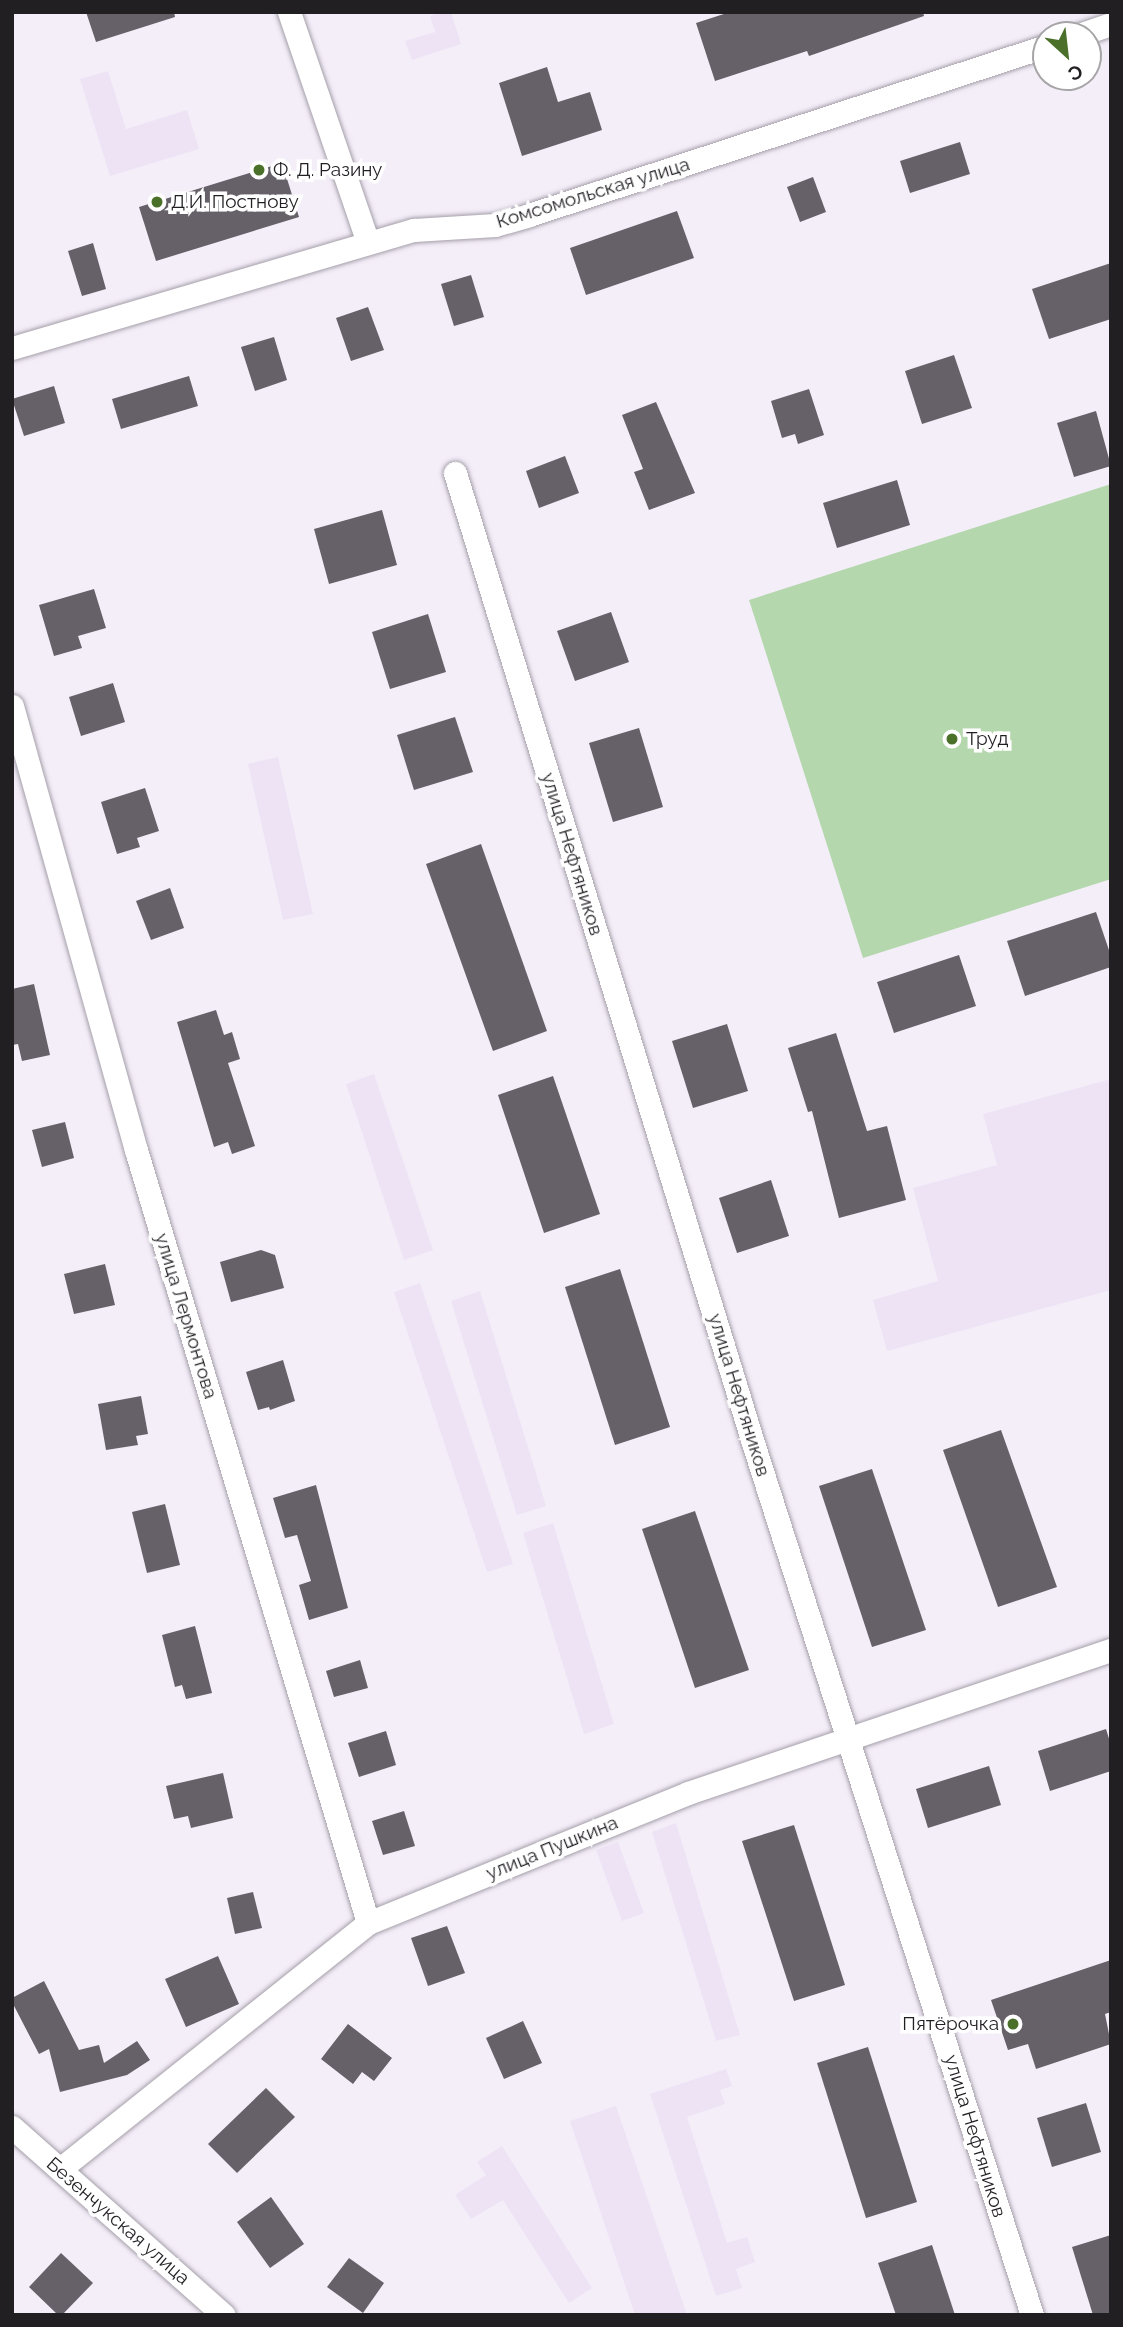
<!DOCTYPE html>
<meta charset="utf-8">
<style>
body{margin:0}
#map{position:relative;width:1123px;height:2327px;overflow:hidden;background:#f4eef9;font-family:Raleway,sans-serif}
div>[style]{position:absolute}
.built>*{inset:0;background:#ede3f5}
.green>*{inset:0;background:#b5d7ad}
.building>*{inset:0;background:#666069}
.roads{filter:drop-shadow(0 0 2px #a59fa9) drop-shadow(0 0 2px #a59fa9)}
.street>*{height:23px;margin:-11.5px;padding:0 11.5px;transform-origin:11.5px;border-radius:11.5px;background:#fff}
.dots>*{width:19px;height:19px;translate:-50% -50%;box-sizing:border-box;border:4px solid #fff;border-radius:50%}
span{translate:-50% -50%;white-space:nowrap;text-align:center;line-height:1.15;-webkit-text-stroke:7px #fff;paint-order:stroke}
.poi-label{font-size:19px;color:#221f23}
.left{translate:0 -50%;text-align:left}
.right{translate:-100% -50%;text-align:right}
.street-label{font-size:19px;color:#221f23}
.frame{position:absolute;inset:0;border:14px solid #221f23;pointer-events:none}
.north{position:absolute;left:1032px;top:21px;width:70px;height:70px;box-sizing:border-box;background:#fff;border:2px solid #a7a5a7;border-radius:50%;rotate:153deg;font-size:19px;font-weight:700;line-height:28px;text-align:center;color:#221f23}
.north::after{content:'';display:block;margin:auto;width:24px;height:32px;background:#4a702a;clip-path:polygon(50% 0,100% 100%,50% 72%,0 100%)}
</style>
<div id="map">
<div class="built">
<i style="clip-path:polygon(442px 12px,451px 12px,461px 44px,412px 60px,405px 41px,435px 32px,430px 16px)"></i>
<i style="clip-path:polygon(108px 71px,126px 129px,187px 110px,199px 149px,110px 176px,80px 79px)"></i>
<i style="clip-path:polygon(278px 757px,313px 914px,283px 920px,248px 764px)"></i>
<i style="clip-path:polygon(374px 1074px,433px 1250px,404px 1260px,346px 1084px)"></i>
<i style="clip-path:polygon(1111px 1079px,1111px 1290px,887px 1351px,873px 1300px,938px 1281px,913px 1188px,997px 1165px,983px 1114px)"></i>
<i style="clip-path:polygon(420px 1283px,513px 1564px,487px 1572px,394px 1292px)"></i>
<i style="clip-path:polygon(480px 1291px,546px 1506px,517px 1515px,451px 1301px)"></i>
<i style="clip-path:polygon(553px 1523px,614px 1724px,584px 1734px,523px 1533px)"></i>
<i style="clip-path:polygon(676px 1823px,740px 2035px,716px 2041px,652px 1832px)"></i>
<i style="clip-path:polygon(618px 1842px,644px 1913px,622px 1921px,596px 1850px)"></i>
<i style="clip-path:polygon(726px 2069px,732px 2086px,720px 2090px,725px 2104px,687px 2117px,727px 2243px,747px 2237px,755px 2262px,736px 2269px,742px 2288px,716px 2296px,650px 2094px)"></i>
<i style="clip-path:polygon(616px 2106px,687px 2315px,635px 2315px,570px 2121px)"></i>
<i style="clip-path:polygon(502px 2146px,592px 2288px,569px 2303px,503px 2200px,471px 2219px,455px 2195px,486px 2175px,477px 2162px)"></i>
</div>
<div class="green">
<i style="clip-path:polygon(1111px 484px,1111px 879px,863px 958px,749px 600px)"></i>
</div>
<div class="building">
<i style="clip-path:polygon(86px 12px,174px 12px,175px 17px,96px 42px)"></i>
<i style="clip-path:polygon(730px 12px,923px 12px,924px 16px,809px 56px,807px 51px,715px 81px,696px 23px)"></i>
<i style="clip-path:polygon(547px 67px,558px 102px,590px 92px,602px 130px,522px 156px,499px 83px)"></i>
<i style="clip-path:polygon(960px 142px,970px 174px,910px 193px,900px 161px)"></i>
<i style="clip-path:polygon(282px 163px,299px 217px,156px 261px,139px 207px)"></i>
<i style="clip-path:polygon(813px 177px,826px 212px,800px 222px,787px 187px)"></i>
<i style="clip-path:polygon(677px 211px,694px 258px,586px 295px,570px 248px)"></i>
<i style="clip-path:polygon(93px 243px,106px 289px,82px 296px,68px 251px)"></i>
<i style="clip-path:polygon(1111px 263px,1111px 319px,1049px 339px,1032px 289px)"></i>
<i style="clip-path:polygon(471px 275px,484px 317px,454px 326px,441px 284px)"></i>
<i style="clip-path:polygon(368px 307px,384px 350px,351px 361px,336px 318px)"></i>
<i style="clip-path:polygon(274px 337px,287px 380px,255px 391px,241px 347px)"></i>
<i style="clip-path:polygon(954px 355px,972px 408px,922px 424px,905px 371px)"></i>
<i style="clip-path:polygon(189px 376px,198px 406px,121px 429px,112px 399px)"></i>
<i style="clip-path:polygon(54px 386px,65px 423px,24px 436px,12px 399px)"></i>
<i style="clip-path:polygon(809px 389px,824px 435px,798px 444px,795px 434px,782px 438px,771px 401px)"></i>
<i style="clip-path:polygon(656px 402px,695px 493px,649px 510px,634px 472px,643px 469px,622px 415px)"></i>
<i style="clip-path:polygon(1096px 411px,1111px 466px,1074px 477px,1057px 423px)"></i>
<i style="clip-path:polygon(565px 456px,579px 493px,539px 508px,526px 471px)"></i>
<i style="clip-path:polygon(897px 480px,910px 525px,837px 548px,823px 503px)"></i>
<i style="clip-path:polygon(382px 510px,397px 565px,329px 584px,314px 529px)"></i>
<i style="clip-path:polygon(94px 589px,106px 628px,78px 636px,82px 648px,54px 656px,39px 605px)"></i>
<i style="clip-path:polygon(611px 612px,629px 662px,575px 681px,557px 631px)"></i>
<i style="clip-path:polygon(428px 614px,446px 672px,390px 689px,372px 632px)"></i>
<i style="clip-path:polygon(113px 683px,125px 722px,81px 736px,69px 697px)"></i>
<i style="clip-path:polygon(455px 717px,473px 772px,414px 790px,397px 735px)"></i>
<i style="clip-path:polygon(639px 728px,663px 807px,613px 822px,589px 743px)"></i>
<i style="clip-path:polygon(145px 788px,159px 831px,137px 838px,140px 847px,117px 854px,101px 802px)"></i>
<i style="clip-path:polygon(481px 844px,547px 1031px,493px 1051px,426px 864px)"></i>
<i style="clip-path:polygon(170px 888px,184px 928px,151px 940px,136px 901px)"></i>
<i style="clip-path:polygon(1096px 912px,1111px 956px,1111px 967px,1025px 996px,1007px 941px)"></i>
<i style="clip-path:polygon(959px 955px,976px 1006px,894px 1033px,877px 982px)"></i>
<i style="clip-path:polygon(34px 984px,50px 1055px,22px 1061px,18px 1044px,12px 1045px,12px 989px)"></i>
<i style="clip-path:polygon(216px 1010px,224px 1035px,232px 1032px,240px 1059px,228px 1063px,255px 1146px,232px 1154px,228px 1142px,214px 1147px,177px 1022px)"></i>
<i style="clip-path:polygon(727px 1024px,748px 1091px,693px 1108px,672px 1041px)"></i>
<i style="clip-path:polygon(836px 1033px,867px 1131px,887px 1126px,906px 1200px,839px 1218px,812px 1111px,808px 1112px,788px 1048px)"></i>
<i style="clip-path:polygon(553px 1076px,600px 1214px,544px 1233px,498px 1095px)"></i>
<i style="clip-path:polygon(65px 1122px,74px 1158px,42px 1167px,32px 1130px)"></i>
<i style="clip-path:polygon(771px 1180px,789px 1236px,737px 1253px,719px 1198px)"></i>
<i style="clip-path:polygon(261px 1250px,275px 1255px,284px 1288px,231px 1302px,220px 1262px)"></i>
<i style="clip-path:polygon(105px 1264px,115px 1305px,74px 1314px,64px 1274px)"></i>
<i style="clip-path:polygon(620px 1269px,670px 1427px,615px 1445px,565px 1287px)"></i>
<i style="clip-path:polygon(283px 1360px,295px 1401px,270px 1410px,269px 1407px,258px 1410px,246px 1372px)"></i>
<i style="clip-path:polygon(141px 1396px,148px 1434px,136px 1436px,138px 1445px,106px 1450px,98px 1404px)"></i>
<i style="clip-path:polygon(1001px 1430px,1057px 1587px,998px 1607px,943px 1450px)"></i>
<i style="clip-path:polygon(872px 1469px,926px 1630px,872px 1647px,819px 1486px)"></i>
<i style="clip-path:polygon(316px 1485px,348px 1608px,309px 1620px,299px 1585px,311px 1581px,297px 1535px,285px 1538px,273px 1498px)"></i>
<i style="clip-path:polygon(165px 1504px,180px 1565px,147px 1573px,132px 1512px)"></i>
<i style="clip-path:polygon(695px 1511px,749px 1670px,695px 1688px,642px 1529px)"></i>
<i style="clip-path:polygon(195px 1626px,212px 1693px,186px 1699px,182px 1685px,175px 1687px,162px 1635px)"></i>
<i style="clip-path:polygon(360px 1660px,368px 1688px,334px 1697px,326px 1671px)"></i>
<i style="clip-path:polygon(1106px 1729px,1111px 1745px,1111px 1771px,1050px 1791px,1038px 1751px)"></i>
<i style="clip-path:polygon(386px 1731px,396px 1765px,359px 1777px,348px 1743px)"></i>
<i style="clip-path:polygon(989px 1766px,1001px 1805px,928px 1828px,916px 1789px)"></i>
<i style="clip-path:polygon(223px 1773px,233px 1818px,191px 1828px,188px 1816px,174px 1819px,166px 1786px)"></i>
<i style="clip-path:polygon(404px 1811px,415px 1846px,383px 1855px,372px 1821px)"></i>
<i style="clip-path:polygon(794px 1825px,845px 1985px,794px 2001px,742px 1841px)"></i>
<i style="clip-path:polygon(253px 1892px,262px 1928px,235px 1934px,227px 1898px)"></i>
<i style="clip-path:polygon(447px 1926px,465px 1973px,428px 1986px,411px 1938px)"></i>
<i style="clip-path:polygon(218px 1956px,239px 2004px,186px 2027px,165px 1979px)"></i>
<i style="clip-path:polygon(1111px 1960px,1111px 2012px,1105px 2014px,1111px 2044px,1036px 2069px,1028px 2044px,1008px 2050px,991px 2000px)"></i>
<i style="clip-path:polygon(44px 1981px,79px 2050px,99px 2045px,104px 2063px,137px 2041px,150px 2060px,127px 2075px,60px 2092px,49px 2049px,39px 2054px,12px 2002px,12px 1998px)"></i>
<i style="clip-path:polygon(523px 2021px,542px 2063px,504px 2079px,486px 2038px)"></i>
<i style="clip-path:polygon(348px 2024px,392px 2058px,374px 2081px,362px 2072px,353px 2084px,321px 2059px)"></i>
<i style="clip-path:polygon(868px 2047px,917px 2202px,866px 2218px,817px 2063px)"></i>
<i style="clip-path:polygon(266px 2088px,295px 2117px,237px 2173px,208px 2144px)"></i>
<i style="clip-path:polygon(1086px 2103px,1101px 2152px,1052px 2167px,1037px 2118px)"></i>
<i style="clip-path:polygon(271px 2197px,304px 2244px,270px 2268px,237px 2222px)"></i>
<i style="clip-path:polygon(1111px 2235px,1111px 2315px,1093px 2315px,1072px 2247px)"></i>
<i style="clip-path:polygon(932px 2245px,955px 2315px,896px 2315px,878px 2263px)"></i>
<i style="clip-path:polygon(61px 2253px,93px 2283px,62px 2315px,58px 2315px,29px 2287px)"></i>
<i style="clip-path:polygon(349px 2258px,384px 2283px,363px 2313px,327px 2287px)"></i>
</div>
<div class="roads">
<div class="street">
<i style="left:289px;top:12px;width:244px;rotate:71.1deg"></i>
<i style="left:1079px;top:35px;width:34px;rotate:-19deg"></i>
<i style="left:12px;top:348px;width:419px;rotate:-16.4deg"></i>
<i style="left:414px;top:230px;width:81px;rotate:-3.5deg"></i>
<i style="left:495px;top:225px;width:35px;rotate:-16deg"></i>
<i style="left:529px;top:215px;width:544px;rotate:-18.1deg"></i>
<i style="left:455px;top:473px;width:1018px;rotate:72.92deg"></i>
<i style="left:754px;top:1446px;width:912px;rotate:72.26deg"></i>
<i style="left:12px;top:706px;width:461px;rotate:74.4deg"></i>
<i style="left:136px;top:1150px;width:807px;rotate:73.29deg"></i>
<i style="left:12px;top:2127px;width:283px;rotate:41.6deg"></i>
<i style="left:60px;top:2169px;width:394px;rotate:-38.6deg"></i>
<i style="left:368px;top:1923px;width:345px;rotate:-22.1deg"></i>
<i style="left:688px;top:1793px;width:447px;rotate:-18.7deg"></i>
</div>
</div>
<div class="dots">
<i style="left:259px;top:170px;background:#4a702a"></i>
<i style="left:157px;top:202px;background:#4a702a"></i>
<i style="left:952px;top:739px;background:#4a702a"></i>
<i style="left:1013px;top:2024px;background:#4a702a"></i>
</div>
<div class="poi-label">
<span class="left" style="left:273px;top:170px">Ф. Д. Разину</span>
<span class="left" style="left:171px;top:202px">Д.И. Постнову</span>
<span class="left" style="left:966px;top:739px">Труд</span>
<span class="right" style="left:999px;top:2024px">Пятёрочка</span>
</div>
<div class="street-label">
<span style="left:593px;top:193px;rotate:-17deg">Комсомольская улица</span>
<span style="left:572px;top:854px;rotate:73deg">улица Нефтяников</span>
<span style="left:186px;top:1316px;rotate:73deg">улица Лермонтова</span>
<span style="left:739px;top:1395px;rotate:73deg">улица Нефтяников</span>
<span style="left:552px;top:1848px;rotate:-22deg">улица Пушкина</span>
<span style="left:975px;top:2136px;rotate:73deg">улица Нефтяников</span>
<span style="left:118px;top:2221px;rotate:41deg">Безенчукская улица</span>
</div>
<div class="frame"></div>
<div class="north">С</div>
</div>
